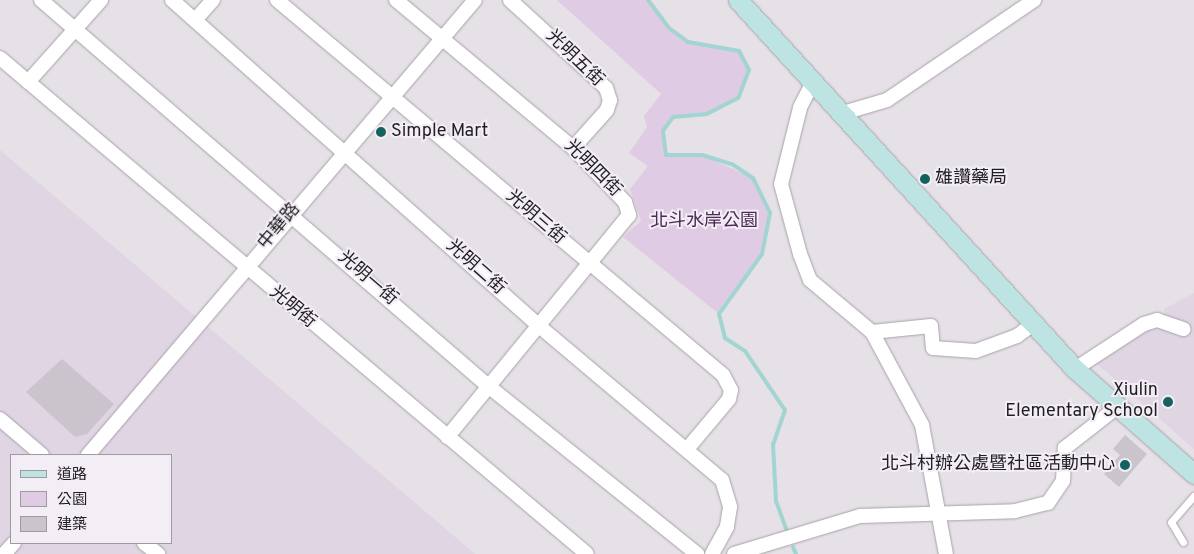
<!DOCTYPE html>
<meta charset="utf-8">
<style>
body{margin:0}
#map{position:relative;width:1194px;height:554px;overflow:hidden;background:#e6e0e7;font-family:Overpass,"Noto Sans TC",sans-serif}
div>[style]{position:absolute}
.built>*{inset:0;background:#e0d5e3}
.green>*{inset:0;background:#dfcce4}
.stream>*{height:4px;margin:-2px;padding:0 2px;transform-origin:2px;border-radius:2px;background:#a2d5d1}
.building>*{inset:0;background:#cac4cc}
.roads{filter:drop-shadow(0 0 1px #a7a2a9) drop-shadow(0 0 1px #a7a2a9)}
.service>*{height:7px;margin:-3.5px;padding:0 3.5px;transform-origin:3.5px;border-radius:3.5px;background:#fff}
.minor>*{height:14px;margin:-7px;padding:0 7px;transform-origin:7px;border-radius:7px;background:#fff}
.secondary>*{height:19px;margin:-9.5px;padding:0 9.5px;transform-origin:9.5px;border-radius:9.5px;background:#bde4e2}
.dots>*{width:14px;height:14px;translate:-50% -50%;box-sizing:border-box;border:2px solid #f3edf5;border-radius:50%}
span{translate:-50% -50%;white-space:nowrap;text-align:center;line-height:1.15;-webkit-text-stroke:4px #f3edf5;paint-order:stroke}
.street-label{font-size:18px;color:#201e20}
.poi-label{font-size:18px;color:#201e20}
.left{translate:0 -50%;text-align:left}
.right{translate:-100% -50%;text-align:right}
.park-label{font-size:18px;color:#4d2a55}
.legend{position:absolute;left:10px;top:454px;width:162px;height:90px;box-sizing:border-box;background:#f3edf5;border:1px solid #9f9aa0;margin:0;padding:6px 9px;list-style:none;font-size:15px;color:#201e20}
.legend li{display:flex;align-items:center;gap:10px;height:25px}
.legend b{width:25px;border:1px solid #9f9aa0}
</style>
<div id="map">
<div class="built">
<i style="clip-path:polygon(evenodd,0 150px,475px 554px,0 554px,0 150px,11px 455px,171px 455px,171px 543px,11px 543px,11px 455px)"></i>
<i style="clip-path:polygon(1194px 293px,1194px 449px,1096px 363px,1164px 318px,1164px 309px)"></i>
</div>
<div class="green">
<i style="clip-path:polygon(557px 0,648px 0,670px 28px,688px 42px,739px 51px,749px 70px,737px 98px,707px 114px,673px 117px,663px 132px,666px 155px,702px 155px,753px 178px,770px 213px,762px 254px,719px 314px,623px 237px,641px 221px,630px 189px,648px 166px,629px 153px,647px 127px,644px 116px,661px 94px)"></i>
</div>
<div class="stream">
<i style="left:648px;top:0;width:35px;rotate:53deg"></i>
<i style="left:669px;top:28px;width:24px;rotate:36deg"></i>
<i style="left:688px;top:42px;width:52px;rotate:10deg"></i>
<i style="left:739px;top:51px;width:21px;rotate:62deg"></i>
<i style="left:749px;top:70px;width:30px;rotate:111deg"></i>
<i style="left:738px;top:98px;width:35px;rotate:153deg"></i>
<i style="left:707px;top:114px;width:34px;rotate:175deg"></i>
<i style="left:673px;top:117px;width:17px;rotate:126deg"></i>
<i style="left:663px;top:131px;width:24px;rotate:83deg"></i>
<i style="left:666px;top:155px;width:36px"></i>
<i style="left:702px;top:155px;width:31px;rotate:17deg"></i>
<i style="left:732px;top:164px;width:25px;rotate:34deg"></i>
<i style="left:753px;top:178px;width:39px;rotate:64deg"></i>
<i style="left:770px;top:213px;width:42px;rotate:101deg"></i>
<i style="left:762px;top:254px;width:74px;rotate:125.6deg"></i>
<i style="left:719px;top:314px;width:25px;rotate:76deg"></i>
<i style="left:725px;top:338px;width:24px;rotate:33deg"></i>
<i style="left:745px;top:351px;width:71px;rotate:55.9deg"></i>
<i style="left:785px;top:410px;width:36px;rotate:109deg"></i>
<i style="left:773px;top:444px;width:57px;rotate:87deg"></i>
<i style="left:776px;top:501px;width:30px;rotate:70deg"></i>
<i style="left:793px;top:547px;width:8px;rotate:67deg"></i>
</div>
<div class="building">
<i style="clip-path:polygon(62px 359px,114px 404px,87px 434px,75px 437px,26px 392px)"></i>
<i style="clip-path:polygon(1125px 435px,1147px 454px,1119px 487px,1104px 474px,1120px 455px,1113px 449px)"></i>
</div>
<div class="roads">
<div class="service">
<i style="left:1183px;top:542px;width:23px;rotate:-121deg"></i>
<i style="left:1171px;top:522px;width:35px;rotate:-49deg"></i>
</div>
<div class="minor">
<i style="left:41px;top:0;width:589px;rotate:40.8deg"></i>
<i style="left:487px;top:385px;width:270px;rotate:38.8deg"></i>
<i style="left:172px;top:0;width:491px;rotate:41.6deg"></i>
<i style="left:539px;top:326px;width:239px;rotate:40.1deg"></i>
<i style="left:722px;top:480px;width:28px;rotate:73deg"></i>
<i style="left:730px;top:507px;width:20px;rotate:99deg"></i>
<i style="left:727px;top:527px;width:31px;rotate:119deg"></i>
<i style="left:277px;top:0;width:583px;rotate:40.06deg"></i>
<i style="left:723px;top:375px;width:17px;rotate:62deg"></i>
<i style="left:731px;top:390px;width:9px;rotate:103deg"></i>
<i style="left:729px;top:399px;width:65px;rotate:130deg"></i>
<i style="left:396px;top:0;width:231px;rotate:39.9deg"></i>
<i style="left:573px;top:148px;width:75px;rotate:46.1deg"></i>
<i style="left:625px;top:202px;width:14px;rotate:73deg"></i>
<i style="left:629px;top:215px;width:287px;rotate:129.3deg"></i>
<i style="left:510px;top:0;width:130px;rotate:42.5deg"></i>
<i style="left:606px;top:88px;width:13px;rotate:72deg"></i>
<i style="left:610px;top:100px;width:10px;rotate:107deg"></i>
<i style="left:607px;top:110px;width:51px;rotate:131.8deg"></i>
<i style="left:195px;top:20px;width:27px;rotate:-48deg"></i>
<i style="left:0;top:58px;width:768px;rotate:40.2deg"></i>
<i style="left:814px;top:80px;width:31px;rotate:117deg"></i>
<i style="left:800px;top:108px;width:78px;rotate:104deg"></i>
<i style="left:781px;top:184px;width:73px;rotate:74.8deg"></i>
<i style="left:800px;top:254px;width:28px;rotate:69deg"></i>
<i style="left:810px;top:280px;width:81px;rotate:40deg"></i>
<i style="left:872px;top:332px;width:106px;rotate:61.7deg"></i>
<i style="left:922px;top:425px;width:131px;rotate:79.5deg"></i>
<i style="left:28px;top:82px;width:110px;rotate:-48.3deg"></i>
<i style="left:843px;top:113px;width:46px;rotate:-16.5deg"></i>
<i style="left:887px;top:100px;width:178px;rotate:-34.2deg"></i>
<i style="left:872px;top:332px;width:59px;rotate:-5.8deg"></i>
<i style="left:931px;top:326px;width:22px;rotate:85deg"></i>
<i style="left:933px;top:348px;width:43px;rotate:4deg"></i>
<i style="left:976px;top:351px;width:44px;rotate:-20.1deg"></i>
<i style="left:1017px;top:336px;width:21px;rotate:-37deg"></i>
<i style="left:1075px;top:369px;width:82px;rotate:-33.1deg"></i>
<i style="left:1144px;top:324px;width:14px;rotate:-17deg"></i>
<i style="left:1157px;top:320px;width:28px;rotate:19deg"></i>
<i style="left:0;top:419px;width:55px;rotate:40.6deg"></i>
<i style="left:88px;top:455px;width:597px;rotate:-49.62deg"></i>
<i style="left:144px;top:543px;width:18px;rotate:38deg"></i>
<i style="left:4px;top:554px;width:15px;rotate:-48deg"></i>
<i style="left:734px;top:554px;width:132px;rotate:-16.8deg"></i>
<i style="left:860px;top:516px;width:155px;rotate:-1.8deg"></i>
<i style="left:1015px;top:511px;width:34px;rotate:-14deg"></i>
<i style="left:1048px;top:503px;width:27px;rotate:-56deg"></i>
<i style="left:1063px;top:481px;width:33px;rotate:-87deg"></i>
<i style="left:1065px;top:448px;width:65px;rotate:-38.1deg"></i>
</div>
<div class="secondary">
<i style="left:738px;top:0;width:500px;rotate:47.6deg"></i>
<i style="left:1075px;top:369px;width:159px;rotate:41.4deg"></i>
</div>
</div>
<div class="dots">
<i style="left:381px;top:132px;background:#13625f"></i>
<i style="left:925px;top:179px;background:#13625f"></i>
<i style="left:1168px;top:402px;background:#13625f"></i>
<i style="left:1125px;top:465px;background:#13625f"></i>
</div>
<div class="street-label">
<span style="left:574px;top:59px;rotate:44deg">光明五街</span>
<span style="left:592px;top:169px;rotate:45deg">光明四街</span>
<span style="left:535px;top:218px;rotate:41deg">光明三街</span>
<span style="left:280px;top:227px;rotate:-50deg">中華路</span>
<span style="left:475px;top:268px;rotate:42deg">光明二街</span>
<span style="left:367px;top:279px;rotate:41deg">光明一街</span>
<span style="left:292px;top:308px;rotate:40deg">光明街</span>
</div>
<div class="poi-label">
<span class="left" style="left:391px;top:132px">Simple Mart</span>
<span class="left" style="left:935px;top:179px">雄讚藥局</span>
<span class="right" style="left:1158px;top:402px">Xiulin<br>Elementary School</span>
<span class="right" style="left:1115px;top:465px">北斗村辦公處暨社區活動中心</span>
</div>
<div class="park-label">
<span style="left:704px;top:222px">北斗水岸公園</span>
</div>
<ul class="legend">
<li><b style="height:6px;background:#bde4e2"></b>道路</li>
<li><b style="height:14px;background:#dfcce4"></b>公園</li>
<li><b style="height:14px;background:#cac4cc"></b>建築</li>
</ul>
</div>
